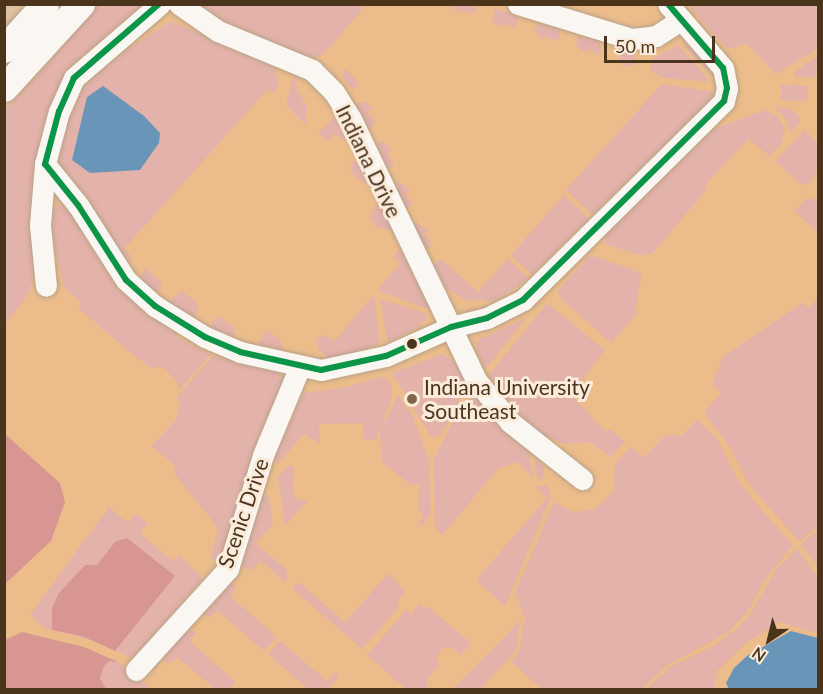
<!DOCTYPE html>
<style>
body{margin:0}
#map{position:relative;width:823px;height:694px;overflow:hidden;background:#dfc1a2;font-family:Lato,sans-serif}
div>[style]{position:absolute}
.built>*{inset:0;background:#ecbd8b}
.green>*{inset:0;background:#e3b2aa}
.round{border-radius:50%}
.forest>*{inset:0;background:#d89693}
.water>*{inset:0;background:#6995b8}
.roads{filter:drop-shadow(0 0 2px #b9a188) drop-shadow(0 0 2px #b9a188)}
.minor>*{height:21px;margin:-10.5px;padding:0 10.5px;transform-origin:10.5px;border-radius:10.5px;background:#faf6f1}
.major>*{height:27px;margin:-13.5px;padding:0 13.5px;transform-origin:13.5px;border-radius:13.5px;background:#faf6f1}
.bus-1>*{height:6px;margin:-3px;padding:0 3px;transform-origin:3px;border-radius:3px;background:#0b9549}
.dots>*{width:16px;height:16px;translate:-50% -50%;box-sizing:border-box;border:3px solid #fcebdb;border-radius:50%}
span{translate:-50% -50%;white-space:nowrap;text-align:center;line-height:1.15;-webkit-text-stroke:6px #fcebdb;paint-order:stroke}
.street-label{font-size:21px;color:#4a341c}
.poi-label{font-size:21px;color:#4a341c}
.left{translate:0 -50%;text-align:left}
.frame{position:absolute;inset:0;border:6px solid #4a341c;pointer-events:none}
.north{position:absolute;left:739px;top:610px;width:60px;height:60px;-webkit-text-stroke:4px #fcebdb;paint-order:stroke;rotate:215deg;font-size:16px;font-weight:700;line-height:24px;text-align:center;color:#4a341c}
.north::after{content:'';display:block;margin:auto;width:21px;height:27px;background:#4a341c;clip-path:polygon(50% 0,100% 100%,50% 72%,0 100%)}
.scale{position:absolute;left:604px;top:36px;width:111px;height:27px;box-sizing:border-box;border:3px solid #4a341c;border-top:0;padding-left:8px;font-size:18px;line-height:21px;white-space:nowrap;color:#4a341c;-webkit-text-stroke:4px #fcebdb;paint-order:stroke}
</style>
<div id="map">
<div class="built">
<i style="clip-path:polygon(96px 5px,818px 5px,818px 689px,5px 690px,5px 109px)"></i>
</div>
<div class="green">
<i style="clip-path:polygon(98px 5px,146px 5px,73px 64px,64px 80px,35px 271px,28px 295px,5px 325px,5px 111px)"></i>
<i style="clip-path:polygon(194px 5px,366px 5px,324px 54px,309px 59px,235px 32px)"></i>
<i style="clip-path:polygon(449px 5px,476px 5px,477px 9px,473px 14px,461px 10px,459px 13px)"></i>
<i style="clip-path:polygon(692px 5px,818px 5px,818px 48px,776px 74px,746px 43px,729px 49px,720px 42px,690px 7px)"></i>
<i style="clip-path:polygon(495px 8px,518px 17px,516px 28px,505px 24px,502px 28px,492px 21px)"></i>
<i style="clip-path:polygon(171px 21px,273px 64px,279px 83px,274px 94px,267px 90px,124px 249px,132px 257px,126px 263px,68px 179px,59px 163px,59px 152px,74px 101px,89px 75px)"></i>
<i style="clip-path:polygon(541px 23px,560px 29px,560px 38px,554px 41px,546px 36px,543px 40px,539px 37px,534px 28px)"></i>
<i style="clip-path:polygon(578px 36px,599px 40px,602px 52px,597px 54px,589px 49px,586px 53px,576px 46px)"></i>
<i style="clip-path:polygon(682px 44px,696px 48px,714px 72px,715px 79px)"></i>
<i style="clip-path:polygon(678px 45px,708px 79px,708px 82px,664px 78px,650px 71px,654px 58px)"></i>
<i class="round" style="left:620px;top:51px;width:16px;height:16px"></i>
<i style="clip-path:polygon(818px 56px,815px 78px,794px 76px,794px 72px)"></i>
<i style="clip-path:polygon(345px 68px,359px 83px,352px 90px,343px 77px)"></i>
<i style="clip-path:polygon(297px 74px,296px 88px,307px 106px,306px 125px,286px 105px,292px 80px)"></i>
<i style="clip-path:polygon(662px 84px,714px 92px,703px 110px,593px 215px,566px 190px)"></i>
<i style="clip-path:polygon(781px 84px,808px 86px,807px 101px,781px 100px)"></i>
<i style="clip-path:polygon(364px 101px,373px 108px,368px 112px,376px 123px,370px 129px,365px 127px,355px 110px,358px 103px)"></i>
<i style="clip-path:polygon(775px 107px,790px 109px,800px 116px,800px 123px,790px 133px,787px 121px)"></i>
<i style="clip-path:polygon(765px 110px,778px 117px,785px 129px,782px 143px,769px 156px,749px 139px,705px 185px,708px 188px,652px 254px,640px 255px,605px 244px,605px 236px,624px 214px,714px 129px)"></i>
<i style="clip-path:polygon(335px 116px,350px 132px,343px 140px,334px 134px,329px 141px,318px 134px)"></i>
<i style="clip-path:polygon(805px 130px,817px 143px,818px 167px,809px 184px,802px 185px,775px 161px)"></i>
<i style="clip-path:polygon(382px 141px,392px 149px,388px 153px,394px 165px,388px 168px,375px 146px)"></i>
<i style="clip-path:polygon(360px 161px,370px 177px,364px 185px,351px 172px,352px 162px)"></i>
<i style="clip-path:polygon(398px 182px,410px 190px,406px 194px,413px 204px,407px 209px,394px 187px)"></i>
<i style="clip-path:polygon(564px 195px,589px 219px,532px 275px,511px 255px)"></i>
<i style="clip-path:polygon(806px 199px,818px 199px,818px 232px,794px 211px)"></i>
<i style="clip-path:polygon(60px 204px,67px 206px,117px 282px,142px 310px,178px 335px,176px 337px,210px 355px,179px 390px,177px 381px,166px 370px,159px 366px,153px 369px,137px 358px,78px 308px,81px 303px,64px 287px,50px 225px,51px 210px)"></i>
<i style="clip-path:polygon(376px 205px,382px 205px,391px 225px,389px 230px,376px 227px,370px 217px)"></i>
<i style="clip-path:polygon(416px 223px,428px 230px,424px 234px,431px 242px,429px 249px,426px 250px,413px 228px)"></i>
<i style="clip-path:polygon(397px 250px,403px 251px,431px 307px,427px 309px,377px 290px,399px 265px,394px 256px)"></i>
<i style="clip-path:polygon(590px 255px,634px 270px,642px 276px,635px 309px,638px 312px,611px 343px,558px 296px,558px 291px)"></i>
<i style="clip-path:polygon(441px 259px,478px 292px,508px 259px,529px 278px,495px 301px,466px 300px,441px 285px,433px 265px)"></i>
<i style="clip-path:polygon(146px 268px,163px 284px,157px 292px,141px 284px,140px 276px)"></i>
<i style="clip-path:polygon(181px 290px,198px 304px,195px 317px,187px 318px,169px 303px)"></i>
<i style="clip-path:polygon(374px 294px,380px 343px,344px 357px,328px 357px,318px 350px,316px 339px,324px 335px,335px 341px)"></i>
<i style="clip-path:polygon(818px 297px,818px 526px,799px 542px,748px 483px,730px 447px,704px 413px,721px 393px,712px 384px,723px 357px,802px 303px,809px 308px)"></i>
<i style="clip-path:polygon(380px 299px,425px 313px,426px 319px,416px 329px,388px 342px)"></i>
<i style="clip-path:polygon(547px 303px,605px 350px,571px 395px,606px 432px,610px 429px,625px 442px,611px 457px,590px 442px,564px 444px,542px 434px,522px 417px,489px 375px)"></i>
<i style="clip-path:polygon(219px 316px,235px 328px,233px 338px,212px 331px,212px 322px)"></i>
<i style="clip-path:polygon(526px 318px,488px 366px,484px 366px,476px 349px,478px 340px)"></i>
<i style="clip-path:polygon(265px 331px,279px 338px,284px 349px,258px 346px)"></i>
<i style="clip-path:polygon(442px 354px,456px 363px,468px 384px,440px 436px,431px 437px,392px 373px)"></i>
<i style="clip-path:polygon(213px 356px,278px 371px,285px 384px,217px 563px,210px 557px,218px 531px,215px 524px,173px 472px,176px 466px,151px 446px,176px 420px,180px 403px,177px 397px)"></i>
<i style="clip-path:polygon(384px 376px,391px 384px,392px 396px,376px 440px,364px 440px,362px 423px,319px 424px,320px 444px,304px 434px,277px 465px,276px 454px,303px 393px,347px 387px)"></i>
<i style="clip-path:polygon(472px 392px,495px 422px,529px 452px,533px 478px,517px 462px,499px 468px,442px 535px,435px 527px,434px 459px,454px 419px)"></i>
<i style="clip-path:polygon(398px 395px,413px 416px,429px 461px,431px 514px,422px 526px,418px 523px,424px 516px,419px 511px,419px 485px,411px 485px,381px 461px,380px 430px)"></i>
<i style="clip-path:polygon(698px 419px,719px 442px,736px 477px,754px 501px,793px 545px,766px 578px,747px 612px,728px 632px,666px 666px,642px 689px,542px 689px,511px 662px,519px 652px,525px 618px,515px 593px,554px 502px,573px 512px,595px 509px,614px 491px,615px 464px,631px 447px,644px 458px,665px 435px,682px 435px)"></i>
<i style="clip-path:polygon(534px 457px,544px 468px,543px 480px,537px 478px)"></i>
<i style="clip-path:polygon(288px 466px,293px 466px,294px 498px,308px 501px,285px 525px,278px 477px)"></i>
<i style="clip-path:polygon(547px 485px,551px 497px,505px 606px,476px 580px,547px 498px,535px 487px)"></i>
<i style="clip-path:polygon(269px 496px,273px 524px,256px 543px,288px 571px,285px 582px,261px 561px,251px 571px,242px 566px,262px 497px)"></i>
<i style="clip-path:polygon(109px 507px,128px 523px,135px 514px,148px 523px,140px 533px,173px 561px,179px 555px,203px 579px,133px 659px,98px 642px,44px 628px,30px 615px)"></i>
<i style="clip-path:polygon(818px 530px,818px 568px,801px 544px)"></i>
<i style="clip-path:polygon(797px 548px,818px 578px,818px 633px,779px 622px,746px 643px,717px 671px,714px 689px,647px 689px,670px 667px,710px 648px,735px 630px,750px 615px,776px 570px)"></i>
<i style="clip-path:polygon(389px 573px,405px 592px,396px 603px,400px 606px,362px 649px,293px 589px,299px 582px,345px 622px)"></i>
<i style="clip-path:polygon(231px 581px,236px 588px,231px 597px,277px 637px,264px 651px,218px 611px,210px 617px,203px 614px)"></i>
<i style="clip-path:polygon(420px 604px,425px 609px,427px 606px,471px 643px,461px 655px,452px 648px,443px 648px,436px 657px,440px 665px,428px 678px,426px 689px,406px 689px,367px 655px,406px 610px,411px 614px)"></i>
<i style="clip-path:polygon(521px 620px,516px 650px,481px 689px,453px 689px)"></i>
<i style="clip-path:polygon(188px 627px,196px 633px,190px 642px,236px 682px,230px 689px,215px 689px,177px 657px,170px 663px,163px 661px,162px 654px)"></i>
<i style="clip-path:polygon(280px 641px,327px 681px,335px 672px,339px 677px,328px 689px,308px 689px,268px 654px)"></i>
<i style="clip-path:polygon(114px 660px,126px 667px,151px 689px,106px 689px,101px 683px,101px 674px,104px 666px)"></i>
</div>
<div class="forest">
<i style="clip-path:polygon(5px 434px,60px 483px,65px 502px,51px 541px,5px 584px)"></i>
<i style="clip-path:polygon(127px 538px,175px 576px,115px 651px,82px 636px,52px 630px,52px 608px,59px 593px,85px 565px,97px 565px,115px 542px)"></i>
<i style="clip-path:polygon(22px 632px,84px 647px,118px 662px,110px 661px,104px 666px,100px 678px,106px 689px,5px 689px,5px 640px)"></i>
</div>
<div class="water">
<i style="clip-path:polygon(103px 86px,144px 116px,160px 133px,159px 143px,140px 170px,90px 173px,72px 160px,87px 97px)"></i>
<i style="clip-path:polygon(791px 631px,818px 638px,818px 689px,729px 689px,726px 683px,734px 668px,747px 656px)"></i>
</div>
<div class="roads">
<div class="minor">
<i style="left:160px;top:4px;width:113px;rotate:139.3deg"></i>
<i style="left:74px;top:78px;width:36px;rotate:114deg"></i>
<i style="left:59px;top:111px;width:55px;rotate:104.8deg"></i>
<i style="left:45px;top:164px;width:53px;rotate:51.2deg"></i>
<i style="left:78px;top:205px;width:89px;rotate:57.4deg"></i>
<i style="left:126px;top:280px;width:39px;rotate:42deg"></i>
<i style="left:155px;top:306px;width:59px;rotate:31.8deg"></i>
<i style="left:205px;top:337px;width:38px;rotate:23deg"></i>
<i style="left:240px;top:352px;width:83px;rotate:12.5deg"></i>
<i style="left:321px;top:370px;width:66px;rotate:-12.2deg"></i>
<i style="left:386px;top:356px;width:71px;rotate:-24deg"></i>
<i style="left:451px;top:327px;width:37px;rotate:-14deg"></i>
<i style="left:487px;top:318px;width:40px;rotate:-26.6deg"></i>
<i style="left:523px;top:300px;width:283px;rotate:-44.7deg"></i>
<i style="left:724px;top:101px;width:13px;rotate:-77deg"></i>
<i style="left:727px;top:88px;width:20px;rotate:-101deg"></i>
<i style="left:723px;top:68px;width:84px;rotate:-130.7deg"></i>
<i style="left:179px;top:4px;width:47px;rotate:34.7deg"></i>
<i style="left:218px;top:31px;width:102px;rotate:22.5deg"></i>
<i style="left:312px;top:70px;width:31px;rotate:45deg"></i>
<i style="left:334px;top:92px;width:32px;rotate:58deg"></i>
<i style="left:351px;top:119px;width:289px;rotate:64.4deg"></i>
<i style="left:476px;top:380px;width:54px;rotate:51deg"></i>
<i style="left:510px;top:422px;width:92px;rotate:38.4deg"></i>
<i style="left:518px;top:4px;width:119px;rotate:17.1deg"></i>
<i style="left:632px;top:39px;width:24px;rotate:-7deg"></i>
<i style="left:656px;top:36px;width:30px;rotate:-33deg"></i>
<i style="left:45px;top:164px;width:61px;rotate:94.7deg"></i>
<i style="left:40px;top:225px;width:61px;rotate:84.4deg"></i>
<i style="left:136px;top:670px;width:137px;rotate:-47.7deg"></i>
<i style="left:228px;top:569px;width:119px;rotate:-72.9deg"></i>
<i style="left:263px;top:455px;width:96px;rotate:-67.4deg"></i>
</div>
<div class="major">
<i style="left:4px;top:49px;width:61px;rotate:-47.7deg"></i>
<i style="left:4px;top:88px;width:114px;rotate:-47.5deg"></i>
</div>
</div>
<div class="bus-1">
<i style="left:159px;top:4px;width:113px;rotate:139deg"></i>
<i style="left:74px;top:78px;width:36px;rotate:114deg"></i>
<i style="left:59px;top:111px;width:55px;rotate:104.8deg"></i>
<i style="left:45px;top:164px;width:53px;rotate:51.2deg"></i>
<i style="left:78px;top:205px;width:89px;rotate:57.4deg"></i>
<i style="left:126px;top:280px;width:39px;rotate:42deg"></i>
<i style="left:155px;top:306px;width:59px;rotate:31.8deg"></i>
<i style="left:205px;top:337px;width:38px;rotate:23deg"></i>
<i style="left:240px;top:352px;width:83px;rotate:12.5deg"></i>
<i style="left:321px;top:370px;width:66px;rotate:-12.2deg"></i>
<i style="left:386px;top:356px;width:71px;rotate:-24deg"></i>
<i style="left:451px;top:327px;width:37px;rotate:-14deg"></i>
<i style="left:487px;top:318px;width:40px;rotate:-26.6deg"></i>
<i style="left:523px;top:300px;width:283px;rotate:-44.7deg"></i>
<i style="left:724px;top:101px;width:13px;rotate:-77deg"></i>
<i style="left:727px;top:88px;width:20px;rotate:-101deg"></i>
<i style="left:723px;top:68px;width:84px;rotate:-130.7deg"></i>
</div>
<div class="dots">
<i style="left:412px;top:344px;background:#4a341c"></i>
<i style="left:412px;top:399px;background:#7e654b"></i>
</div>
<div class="street-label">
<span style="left:369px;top:161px;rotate:64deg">Indiana Drive</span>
<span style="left:243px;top:513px;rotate:-71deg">Scenic Drive</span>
</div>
<div class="poi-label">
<span class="left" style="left:424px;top:399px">Indiana University<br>Southeast</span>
</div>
<div class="frame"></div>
<div class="north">N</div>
<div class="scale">50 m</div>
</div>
